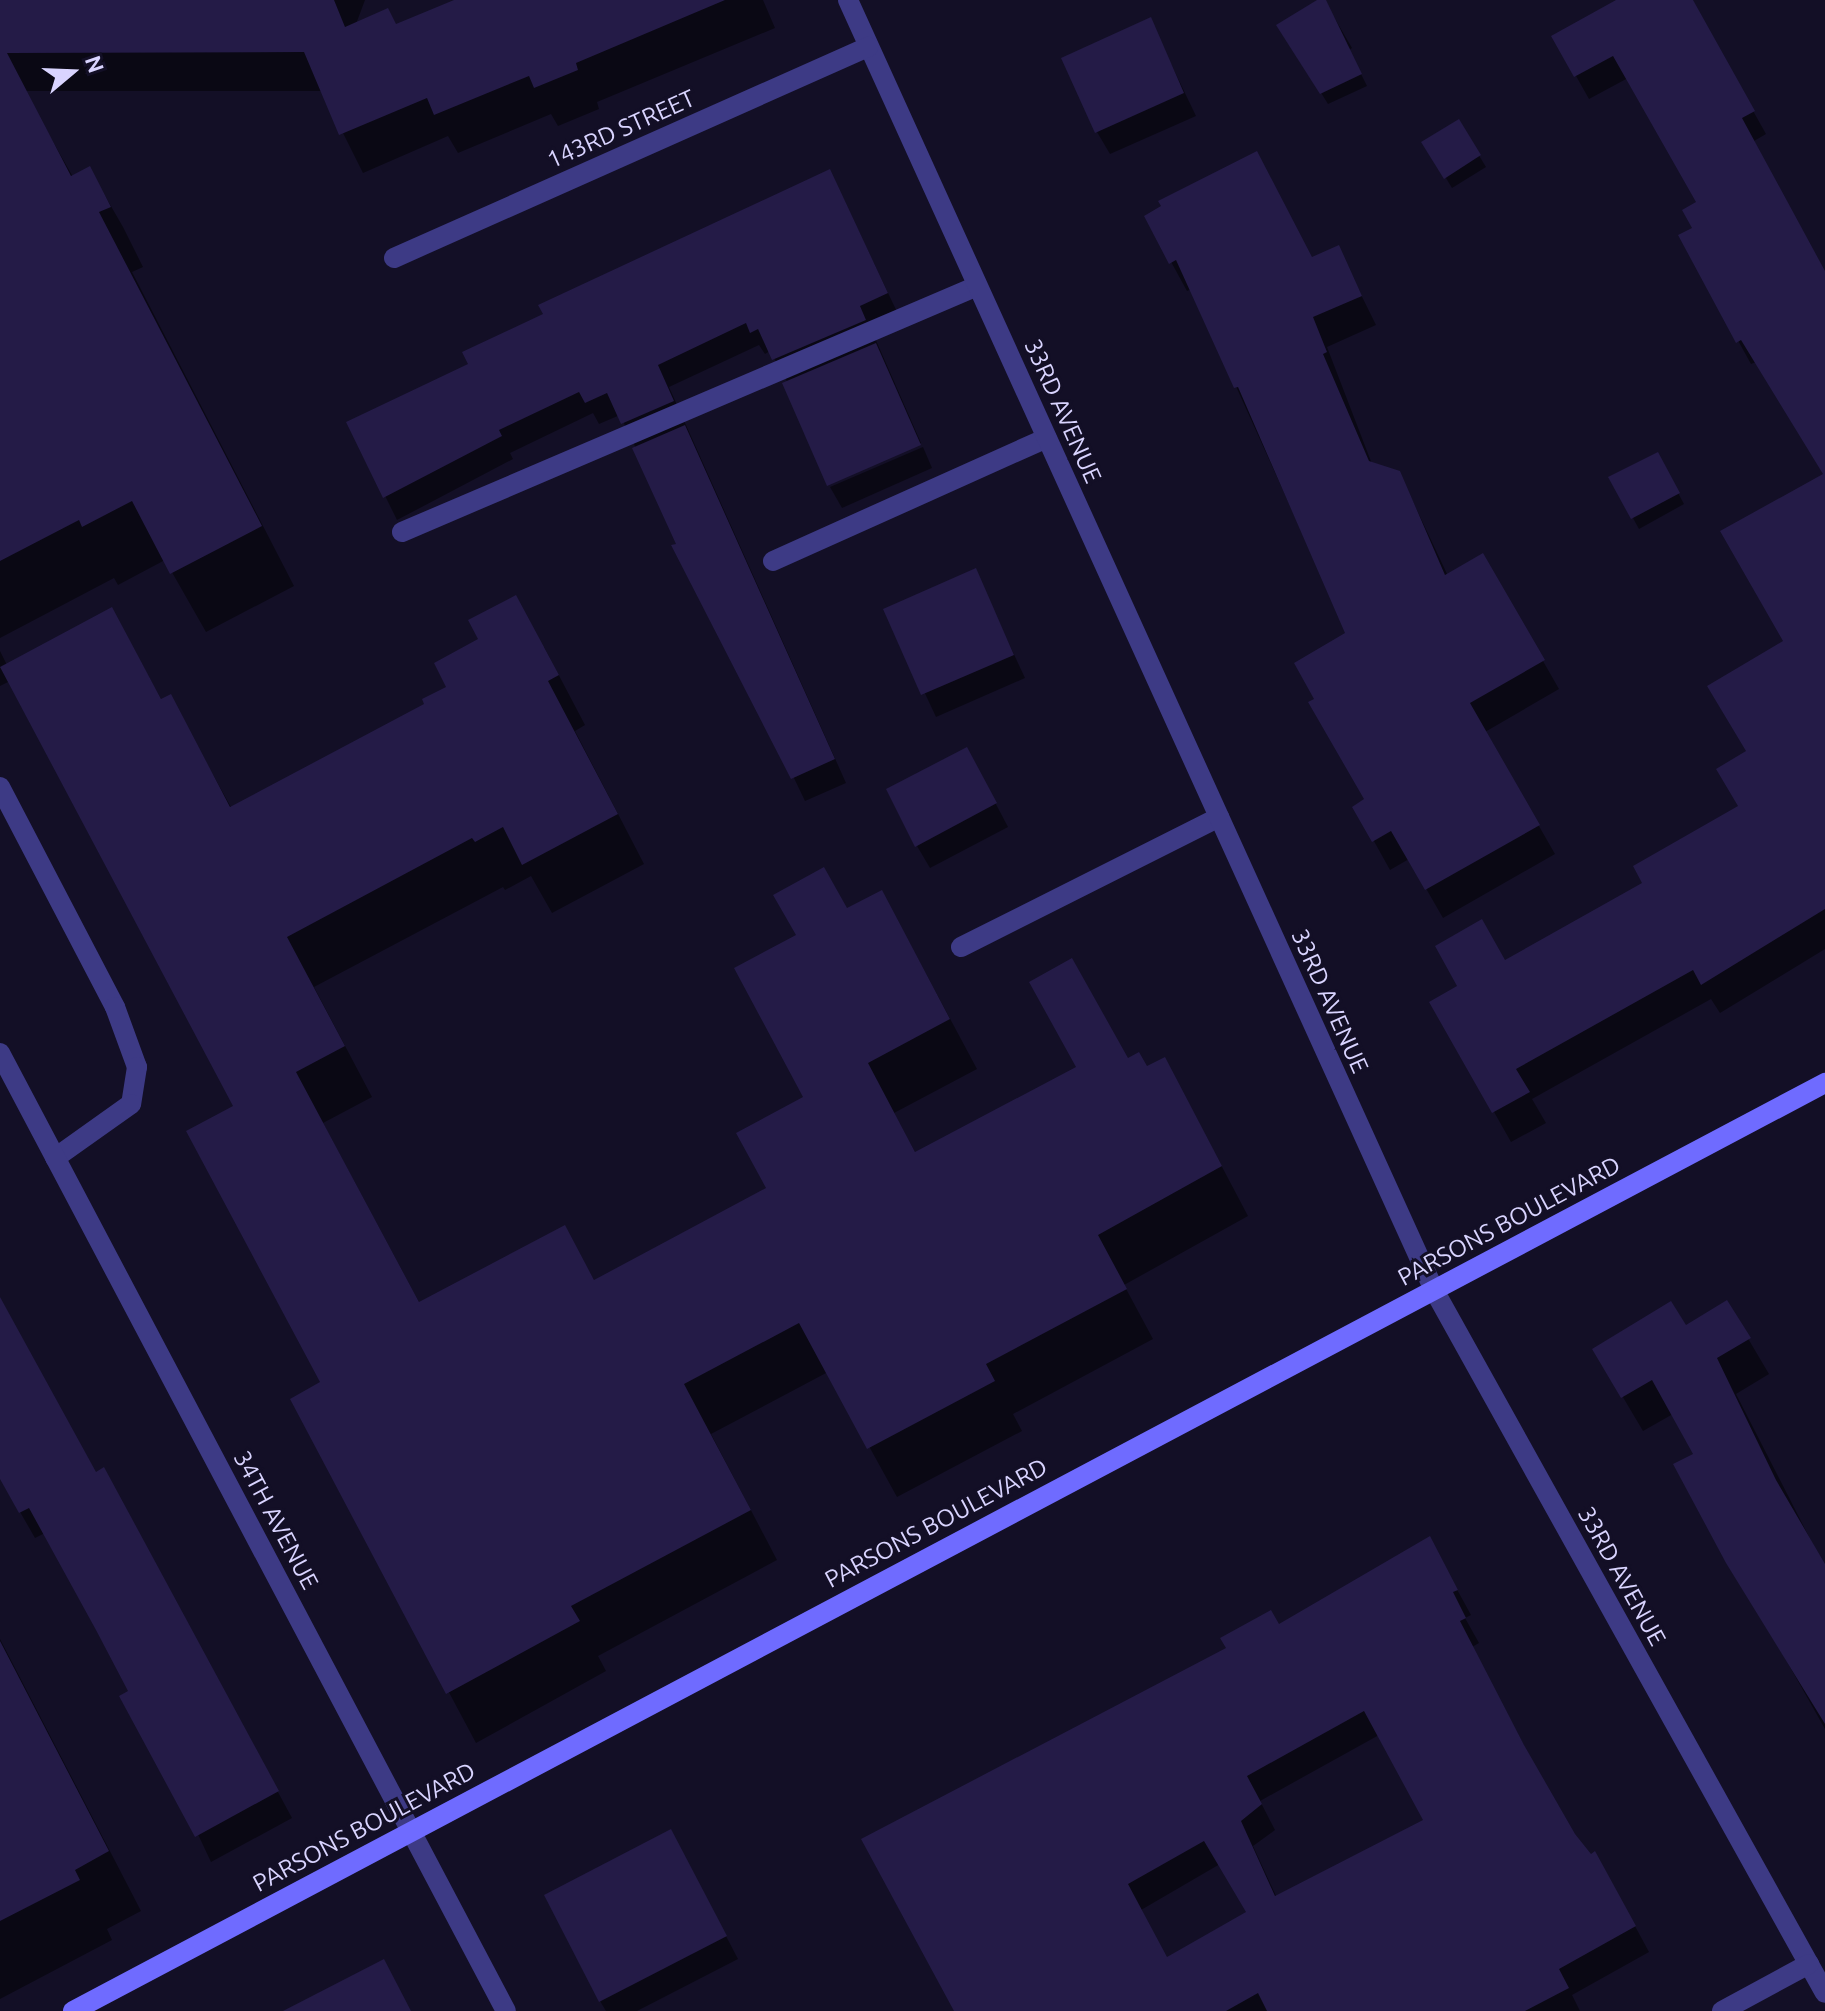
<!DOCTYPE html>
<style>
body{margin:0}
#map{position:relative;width:1825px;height:2011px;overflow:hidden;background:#130f26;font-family:Ubuntu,sans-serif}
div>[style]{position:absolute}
.shadow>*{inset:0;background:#0007}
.building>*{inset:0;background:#241b47}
.lane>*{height:20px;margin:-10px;padding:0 10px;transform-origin:10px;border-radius:10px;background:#3d3a85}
.street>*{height:20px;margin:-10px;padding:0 10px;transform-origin:10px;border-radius:10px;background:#3d3a85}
.secondary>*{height:20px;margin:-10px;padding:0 10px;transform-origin:10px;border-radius:10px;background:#6f6bff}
span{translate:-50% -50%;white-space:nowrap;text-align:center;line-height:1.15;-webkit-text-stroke:6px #130f26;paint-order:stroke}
.street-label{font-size:24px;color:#d9d4ff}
.north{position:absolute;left:32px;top:32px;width:80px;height:80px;-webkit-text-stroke:6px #130f26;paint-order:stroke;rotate:71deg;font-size:22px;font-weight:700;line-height:32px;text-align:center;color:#d9d4ff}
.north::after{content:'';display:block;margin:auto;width:28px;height:36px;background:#d9d4ff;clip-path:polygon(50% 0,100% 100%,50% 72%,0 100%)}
</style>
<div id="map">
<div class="shadow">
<i style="clip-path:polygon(0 0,365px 0,356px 24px,396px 26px,459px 0,763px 0,775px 28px,597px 102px,599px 109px,558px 126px,551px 114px,458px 153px,448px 136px,363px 173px,322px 91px,0 91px)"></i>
<i style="clip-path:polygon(1324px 0,1352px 48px,1349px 50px,1367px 86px,1328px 104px,1279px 25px)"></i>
<i style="clip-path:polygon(1620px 0,1691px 0,1766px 134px,1754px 141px,1825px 276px,1825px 476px,1756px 362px,1751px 364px,1680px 236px,1695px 228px,1699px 202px,1628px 78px,1589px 99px,1554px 37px)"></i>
<i style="clip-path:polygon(1150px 20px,1196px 116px,1110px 154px,1097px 132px)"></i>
<i style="clip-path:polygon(31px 103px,73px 177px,89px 168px,123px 227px,143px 267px,132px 272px,294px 586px,206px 632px,165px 560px,118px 585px,114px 578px,0 638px,0 119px)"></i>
<i style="clip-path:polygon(1458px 121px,1486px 167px,1452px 188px,1424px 142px)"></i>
<i style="clip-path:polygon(830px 171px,899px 316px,871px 329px,921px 443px,828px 483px,788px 383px,770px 351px,765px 354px,759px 345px,669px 387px,846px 783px,805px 801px,620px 415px,599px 424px,593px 413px,510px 453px,513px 459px,397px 520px,349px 423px,471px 365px)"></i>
<i style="clip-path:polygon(1146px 216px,1313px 259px,1338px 248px,1376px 325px,1327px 347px,1372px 464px,1399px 472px,1448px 576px,1483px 556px,1559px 689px,1485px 732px,1555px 854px,1443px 918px,1409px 859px,1390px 870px,1355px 807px,1367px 800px,1316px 699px,1348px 634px,1192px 289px,1187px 291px)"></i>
<i style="clip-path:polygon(923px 447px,932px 468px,842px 508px,830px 487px)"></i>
<i style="clip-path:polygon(1657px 454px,1684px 504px,1639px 529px,1611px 478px)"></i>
<i style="clip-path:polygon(975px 571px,1025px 678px,936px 717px,886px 610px)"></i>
<i style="clip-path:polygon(112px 609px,162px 701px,170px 697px,232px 809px,544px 647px,585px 725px,575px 731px,644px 864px,552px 913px,531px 876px,505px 890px,503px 887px,314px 987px,372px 1097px,323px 1123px,420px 1304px,564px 1227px,595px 1282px,768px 1189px,806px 1098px,847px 911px,909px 942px,977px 1069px,894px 1113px,916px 1154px,1128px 1060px,1147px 1069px,1165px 1059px,1248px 1216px,1124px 1285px,1153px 1339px,1013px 1414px,1022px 1431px,897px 1497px,828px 1372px,711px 1434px,777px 1560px,598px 1656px,606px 1671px,476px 1743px,293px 1400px,323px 1383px,236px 1106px,10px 681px,0 686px,0 651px,7px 665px)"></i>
<i style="clip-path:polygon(1825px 619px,1825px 949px,1720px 1013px,1711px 999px,1532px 1099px,1546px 1123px,1511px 1142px,1432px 1002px,1645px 883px,1740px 807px,1748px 752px)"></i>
<i style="clip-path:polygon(979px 772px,1008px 827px,930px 868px,917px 846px)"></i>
<i style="clip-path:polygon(0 1299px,96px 1474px,118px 1496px,292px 1818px,211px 1862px,131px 1692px,45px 1533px,35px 1538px,0 1477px)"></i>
<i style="clip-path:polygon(1727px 1303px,1769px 1374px,1736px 1394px,1825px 1568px,1825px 1729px,1676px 1465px,1696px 1454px,1673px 1414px,1643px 1431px,1595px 1350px,1685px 1328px)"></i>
<i style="clip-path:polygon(evenodd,1443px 1564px,1471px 1615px,1465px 1618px,1479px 1643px,1472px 1647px,1538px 1772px,1574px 1835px,1609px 1878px,1649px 1952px,1572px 1995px,1580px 2011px,956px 2011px,1278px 1626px,1443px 1564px,1379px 1735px,1426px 1821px,1277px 1898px,1253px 1846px,1275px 1830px,1260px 1801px,1379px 1735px,1443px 1564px,1220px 1864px,1249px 1913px,1167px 1959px,1141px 1910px,1220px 1864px)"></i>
<i style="clip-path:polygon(0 1639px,141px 1911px,107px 1929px,112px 1940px,0 1999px)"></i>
<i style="clip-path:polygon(683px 1854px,738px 1959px,637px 2011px,606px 2011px,600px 2001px)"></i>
</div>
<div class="building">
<i style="clip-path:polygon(0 0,334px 0,345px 27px,388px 8px,396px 24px,454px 0,725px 0,576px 63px,578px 70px,534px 88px,529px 76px,434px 115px,427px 98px,339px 135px,304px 52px,7px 53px,71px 176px,90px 166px,111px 207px,99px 212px,262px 526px,170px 574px,132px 501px,82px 527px,79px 520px,0 561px)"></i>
<i style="clip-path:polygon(1317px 0,1326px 0,1362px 74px,1320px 94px,1276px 25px)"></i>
<i style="clip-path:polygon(1616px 0,1693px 0,1755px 111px,1742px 118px,1825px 271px,1825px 909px,1701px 985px,1693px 970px,1516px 1069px,1530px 1092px,1492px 1113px,1429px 1002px,1457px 986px,1435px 946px,1482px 919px,1505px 960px,1642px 883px,1633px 866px,1738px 806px,1716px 769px,1746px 751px,1707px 686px,1783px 641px,1720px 531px,1823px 474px,1741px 340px,1736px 343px,1678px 235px,1692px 228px,1682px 210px,1696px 202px,1613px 56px,1574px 77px,1551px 36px)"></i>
<i style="clip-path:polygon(1151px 17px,1184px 93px,1095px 133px,1061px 58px)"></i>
<i style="clip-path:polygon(1459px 119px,1481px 155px,1444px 179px,1421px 142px)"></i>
<i style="clip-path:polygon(1257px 151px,1312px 257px,1339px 245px,1362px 296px,1313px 317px,1327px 352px,1323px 354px,1369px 461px,1400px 471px,1445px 575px,1483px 553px,1545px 660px,1470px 703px,1540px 825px,1425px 890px,1391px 831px,1372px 842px,1352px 807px,1364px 799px,1308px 702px,1314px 699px,1294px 663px,1345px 633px,1238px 387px,1234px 388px,1176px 260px,1169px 264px,1144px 216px,1161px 206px,1158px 201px)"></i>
<i style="clip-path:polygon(830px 169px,888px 293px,860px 306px,866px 320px,772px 360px,758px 329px,750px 333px,746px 323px,658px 365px,674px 401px,621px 424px,607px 393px,585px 403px,579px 392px,499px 430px,502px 436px,383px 498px,346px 422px,468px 364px,462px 352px,543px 314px,538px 305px)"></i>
<i style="clip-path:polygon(876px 343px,921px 445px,827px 486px,782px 383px)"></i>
<i style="clip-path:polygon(685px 425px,835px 759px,791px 779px,671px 545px,676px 544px,632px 448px)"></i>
<i style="clip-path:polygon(1658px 452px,1680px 493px,1631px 519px,1608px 477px)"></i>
<i style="clip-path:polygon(976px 568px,1014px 655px,921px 695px,883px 609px)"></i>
<i style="clip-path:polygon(516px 595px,559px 675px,548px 681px,618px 814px,522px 865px,503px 827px,475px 842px,472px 838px,287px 937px,345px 1046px,296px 1072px,419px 1302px,565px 1225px,594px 1280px,766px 1188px,736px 1133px,803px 1097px,734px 968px,796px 935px,773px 895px,824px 867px,847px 908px,882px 890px,950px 1019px,868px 1063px,915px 1152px,1076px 1067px,1029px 982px,1072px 958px,1128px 1058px,1139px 1052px,1147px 1066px,1165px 1057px,1222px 1166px,1098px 1235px,1127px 1289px,986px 1364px,995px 1381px,867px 1449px,799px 1323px,684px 1384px,751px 1510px,571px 1606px,580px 1621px,446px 1694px,290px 1399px,320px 1382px,186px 1131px,233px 1106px,0 667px,112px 607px,161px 699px,171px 694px,230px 807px,424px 704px,422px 699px,446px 687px,434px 663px,478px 639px,468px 620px)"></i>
<i style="clip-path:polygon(967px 747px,997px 803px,915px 847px,886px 789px)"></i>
<i style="clip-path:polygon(0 1297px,96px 1472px,104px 1467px,279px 1791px,195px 1837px,119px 1696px,128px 1691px,96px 1630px,29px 1508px,19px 1513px,0 1479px)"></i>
<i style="clip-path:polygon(1727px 1300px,1751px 1338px,1717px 1358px,1776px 1480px,1825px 1564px,1825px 1724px,1726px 1563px,1673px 1464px,1693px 1454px,1652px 1380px,1621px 1398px,1592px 1349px,1671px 1301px,1686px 1325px)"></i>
<i style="clip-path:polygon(evenodd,1430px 1536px,1458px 1590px,1453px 1592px,1466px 1618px,1460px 1621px,1524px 1745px,1575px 1834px,1591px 1854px,1595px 1851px,1636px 1926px,1559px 1969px,1569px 1988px,1525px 2011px,1267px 2011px,1258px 1993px,1226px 2011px,954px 2011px,861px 1839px,1226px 1648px,1220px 1638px,1271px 1610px,1279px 1624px,1430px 1536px,1364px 1711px,1423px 1820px,1275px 1896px,1241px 1821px,1262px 1804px,1247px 1776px,1364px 1711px,1430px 1536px,1204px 1841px,1246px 1912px,1167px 1957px,1128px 1884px,1204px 1841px)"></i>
<i style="clip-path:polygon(0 1641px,109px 1851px,75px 1870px,80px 1880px,0 1921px)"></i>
<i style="clip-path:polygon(671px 1829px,727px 1936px,599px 2002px,544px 1895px)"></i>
<i style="clip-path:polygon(384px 1959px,411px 2011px,283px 2011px)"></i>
</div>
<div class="lane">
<i style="left:402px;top:532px;width:625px;rotate:-23.16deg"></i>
<i style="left:773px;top:561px;width:300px;rotate:-24.2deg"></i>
<i style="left:0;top:787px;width:248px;rotate:62.4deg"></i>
<i style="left:115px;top:1007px;width:64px;rotate:69.9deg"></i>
<i style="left:137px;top:1067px;width:37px;rotate:99deg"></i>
<i style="left:131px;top:1104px;width:93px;rotate:144.6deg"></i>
<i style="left:961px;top:947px;width:289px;rotate:-26.7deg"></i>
</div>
<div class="street">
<i style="left:848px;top:0;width:1417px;rotate:65.57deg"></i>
<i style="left:1434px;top:1290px;width:804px;rotate:60.92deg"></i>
<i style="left:394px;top:258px;width:519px;rotate:-24deg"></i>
<i style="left:0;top:1053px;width:1083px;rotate:62.16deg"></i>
<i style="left:1722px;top:2011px;width:99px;rotate:-28.4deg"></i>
</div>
<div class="secondary">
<i style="left:73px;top:2011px;width:1983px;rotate:-27.91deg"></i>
</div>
<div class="street-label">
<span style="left:621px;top:129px;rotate:-24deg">143RD STREET</span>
<span style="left:1063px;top:411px;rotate:66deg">33RD AVENUE</span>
<span style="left:1330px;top:1001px;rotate:66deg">33RD AVENUE</span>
<span style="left:1509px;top:1221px;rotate:-28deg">PARSONS BOULEVARD</span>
<span style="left:276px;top:1520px;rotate:62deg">34TH AVENUE</span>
<span style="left:936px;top:1523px;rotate:-28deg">PARSONS BOULEVARD</span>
<span style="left:1622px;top:1576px;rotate:61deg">33RD AVENUE</span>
<span style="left:364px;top:1827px;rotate:-28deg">PARSONS BOULEVARD</span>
</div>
<div class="north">N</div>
</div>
